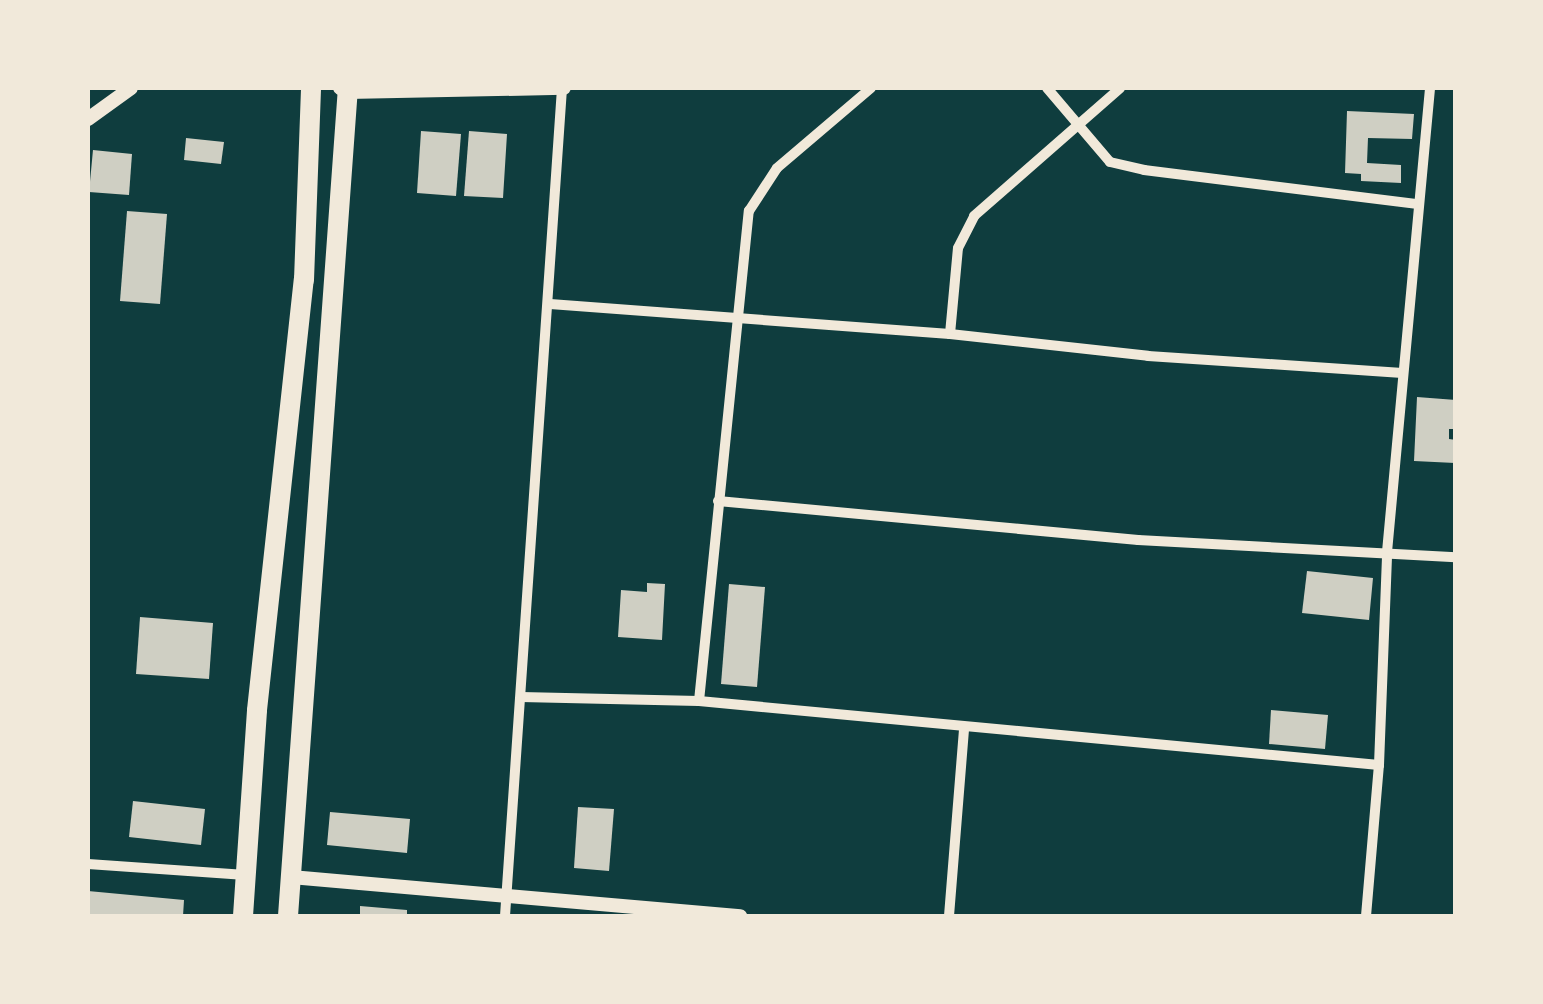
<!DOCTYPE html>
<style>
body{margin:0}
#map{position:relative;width:1543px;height:1004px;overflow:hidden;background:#0f3d3e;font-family:Cabin,sans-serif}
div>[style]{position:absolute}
.building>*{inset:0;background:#cfcfc3}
.minor>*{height:10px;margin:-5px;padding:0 5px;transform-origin:5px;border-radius:5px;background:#f1e9da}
.tertiary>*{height:14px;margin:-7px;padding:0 7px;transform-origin:7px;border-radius:7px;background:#f1e9da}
.trunk>*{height:20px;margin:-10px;padding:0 10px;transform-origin:10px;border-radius:10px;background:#f1e9da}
span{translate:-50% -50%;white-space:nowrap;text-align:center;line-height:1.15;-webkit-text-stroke:10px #f1e9da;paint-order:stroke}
.frame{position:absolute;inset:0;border:90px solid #f1e9da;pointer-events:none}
</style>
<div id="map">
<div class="building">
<i style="clip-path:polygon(1347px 111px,1414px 114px,1412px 139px,1368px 138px,1367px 163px,1401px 165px,1401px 183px,1361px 181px,1361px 174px,1345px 173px)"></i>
<i style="clip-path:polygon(421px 131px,461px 134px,456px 196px,417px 193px)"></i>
<i style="clip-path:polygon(469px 131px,507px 134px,503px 198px,464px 196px)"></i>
<i style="clip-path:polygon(186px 138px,224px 142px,221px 164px,184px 160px)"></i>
<i style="clip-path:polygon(93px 150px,132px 154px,129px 195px,89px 192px)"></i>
<i style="clip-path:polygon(127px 211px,167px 214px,160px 304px,120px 301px)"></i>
<i style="clip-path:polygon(1417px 397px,1456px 400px,1456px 429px,1449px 429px,1449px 439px,1456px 440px,1455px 463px,1414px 461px)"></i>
<i style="clip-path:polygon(1307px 571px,1373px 578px,1369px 620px,1302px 613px)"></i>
<i style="clip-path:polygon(647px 583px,665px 584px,662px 640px,618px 637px,621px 590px,647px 592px)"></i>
<i style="clip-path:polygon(729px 584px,765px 587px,757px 687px,721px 684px)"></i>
<i style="clip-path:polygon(140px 617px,213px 623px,209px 679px,136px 674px)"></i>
<i style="clip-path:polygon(1271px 710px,1328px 715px,1325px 749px,1269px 744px)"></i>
<i style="clip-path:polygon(133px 801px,205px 809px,201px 845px,129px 837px)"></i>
<i style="clip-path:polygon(578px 807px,614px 809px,609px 871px,574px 868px)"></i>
<i style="clip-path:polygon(330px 812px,410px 819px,407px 853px,327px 845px)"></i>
<i style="clip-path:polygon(88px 891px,184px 900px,183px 916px,88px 916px)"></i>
<i style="clip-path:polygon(360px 906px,407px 910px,407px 916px,360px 916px)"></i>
</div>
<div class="minor">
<i style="left:1047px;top:88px;width:97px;rotate:49.6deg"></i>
<i style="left:1110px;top:162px;width:35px;rotate:13deg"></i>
<i style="left:1144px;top:170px;width:276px;rotate:7.1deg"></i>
<i style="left:550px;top:304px;width:401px;rotate:4.3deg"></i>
<i style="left:950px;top:334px;width:199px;rotate:6.3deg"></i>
<i style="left:1148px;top:356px;width:255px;rotate:3.8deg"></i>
<i style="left:950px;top:334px;width:86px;rotate:-84.7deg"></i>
<i style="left:958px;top:248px;width:36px;rotate:-63deg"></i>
<i style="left:974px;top:216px;width:194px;rotate:-41.2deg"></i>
<i style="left:718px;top:501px;width:422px;rotate:5.3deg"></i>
<i style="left:1138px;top:540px;width:318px;rotate:3.1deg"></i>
<i style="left:521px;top:697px;width:178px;rotate:1.3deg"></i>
<i style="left:699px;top:701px;width:683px;rotate:5.38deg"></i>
<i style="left:699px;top:701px;width:493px;rotate:-84.2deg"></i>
<i style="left:749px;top:211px;width:51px;rotate:-56.9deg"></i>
<i style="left:777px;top:168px;width:123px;rotate:-40.4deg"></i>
<i style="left:88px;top:864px;width:158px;rotate:4deg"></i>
<i style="left:505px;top:916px;width:830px;rotate:-86.06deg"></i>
<i style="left:949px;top:916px;width:189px;rotate:-85.4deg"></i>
<i style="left:1366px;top:916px;width:152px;rotate:-85.1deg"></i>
<i style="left:1379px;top:765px;width:213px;rotate:-87.8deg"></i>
<i style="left:1387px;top:552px;width:466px;rotate:-84.7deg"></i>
</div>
<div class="tertiary">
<i style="left:340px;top:88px;width:8px;rotate:30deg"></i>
<i style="left:347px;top:92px;width:217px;rotate:-1.1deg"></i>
<i style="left:88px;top:119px;width:53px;rotate:-35.8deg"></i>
<i style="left:291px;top:877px;width:451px;rotate:5deg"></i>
</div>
<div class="trunk">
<i style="left:243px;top:916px;width:206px;rotate:-86.1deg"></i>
<i style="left:257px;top:710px;width:433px;rotate:-83.8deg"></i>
<i style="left:304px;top:280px;width:192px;rotate:-87.9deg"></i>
<i style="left:288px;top:916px;width:830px;rotate:-85.86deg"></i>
</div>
<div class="frame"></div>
</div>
